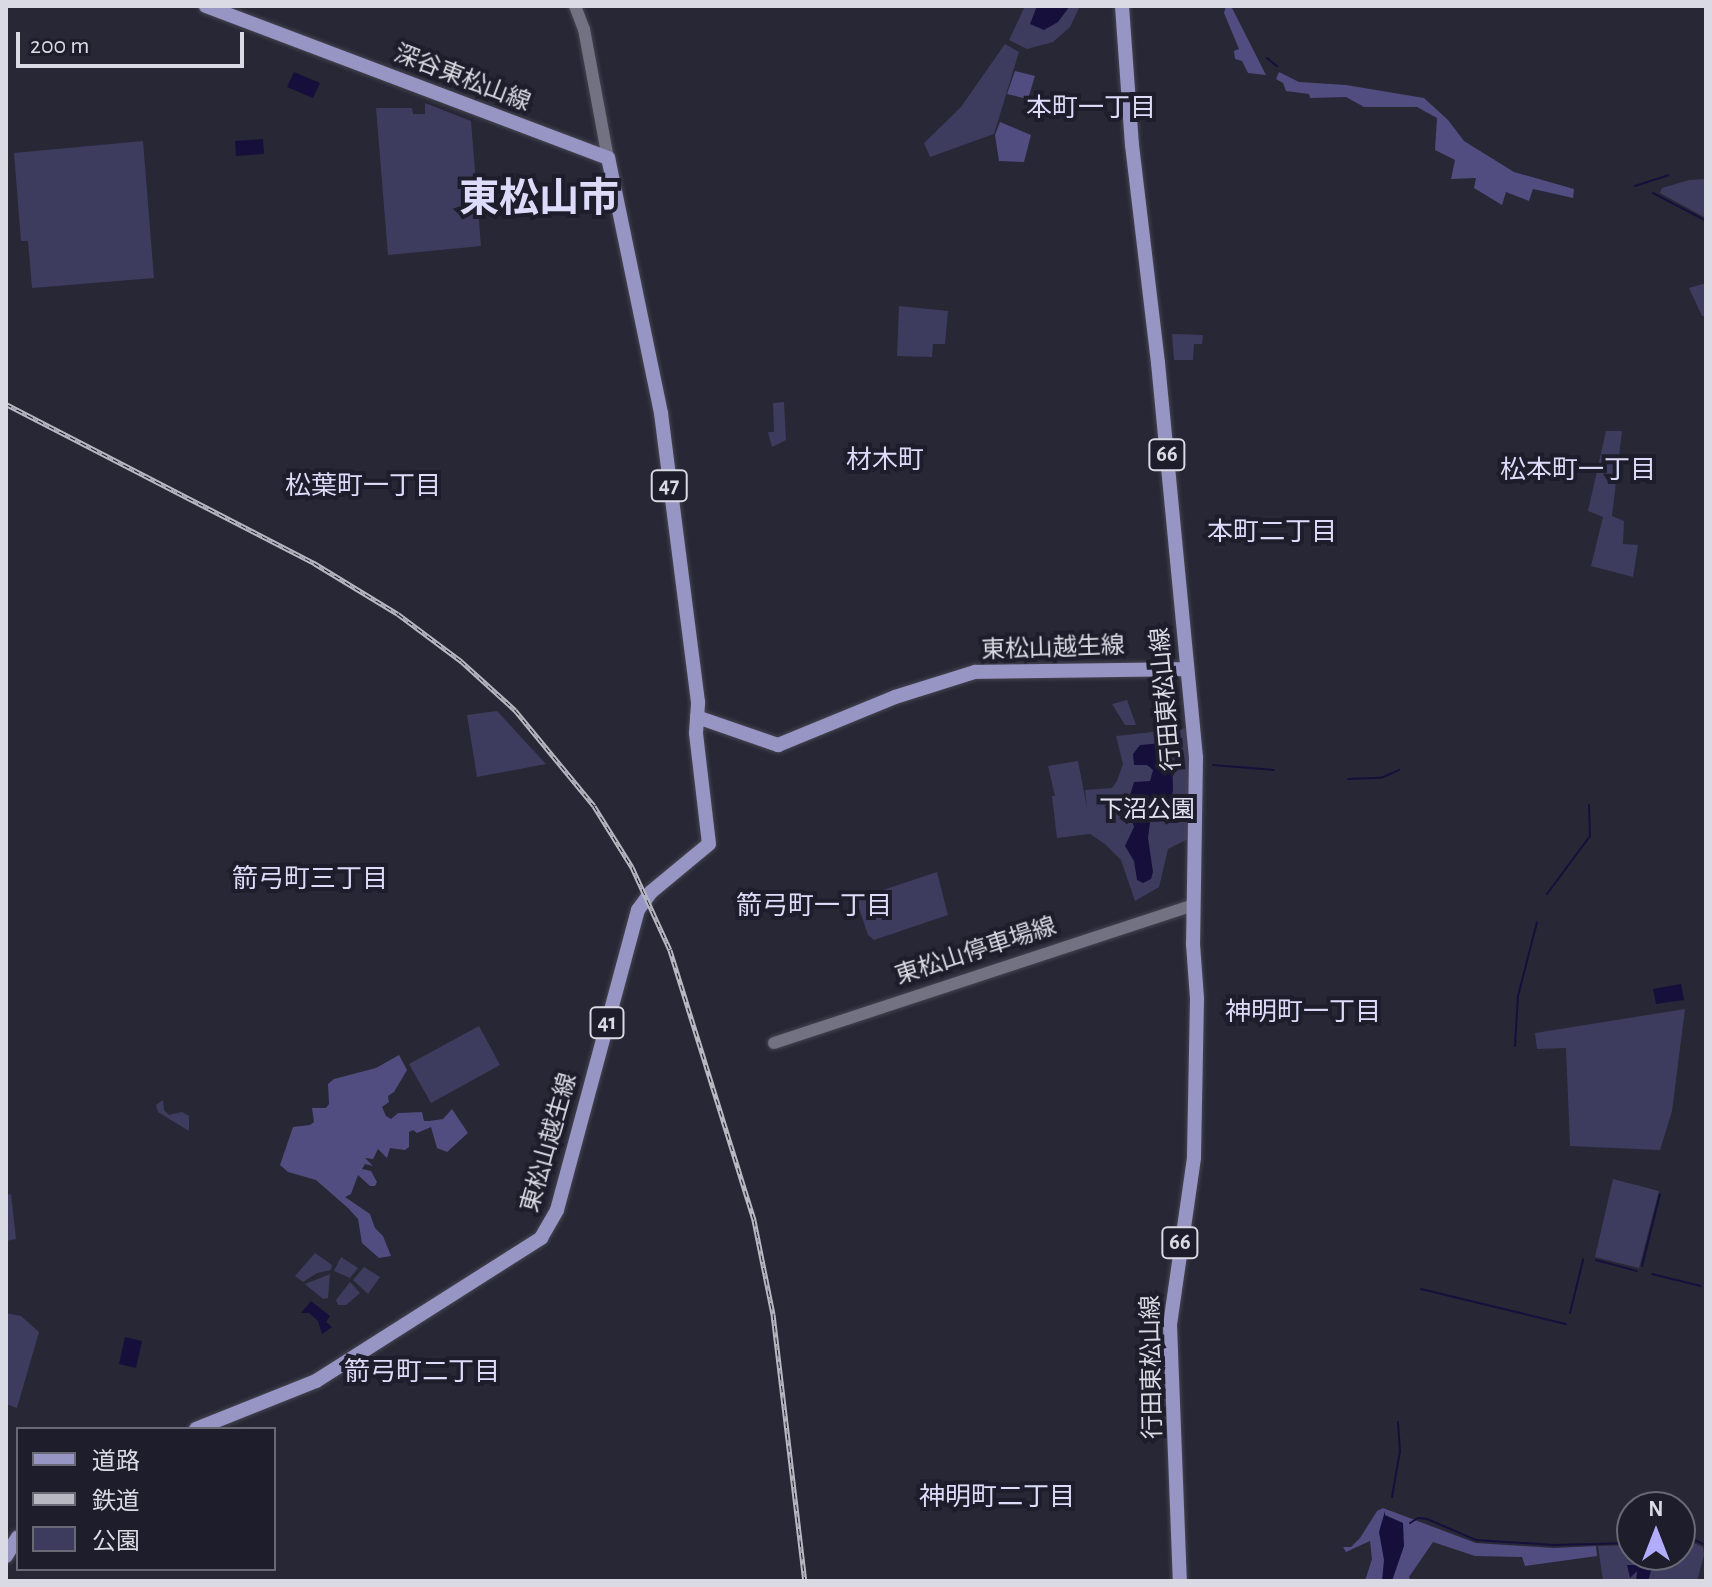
<!DOCTYPE html>
<meta charset="utf-8">
<style>
body{margin:0}
#map{position:relative;width:1712px;height:1587px;overflow:hidden;background:#272735;font-family:"Alegreya Sans","Noto Sans JP",sans-serif}
div>[style]{position:absolute}
.green>*{inset:0;background:#3e3c5e}
.forest>*{inset:0;background:#514d80}
.water>*{inset:0;background:#170f3b}
.stream>*{height:2px;margin:-1px;padding:0 1px;transform-origin:1px;border-radius:1px;background:#170f3b}
.roads{filter:drop-shadow(0 0 2px #454451) drop-shadow(0 0 2px #454451)}
.secondary>*{height:12px;margin:-6px;padding:0 6px;transform-origin:6px;border-radius:6px;background:#727283}
.primary>*{height:14px;margin:-7px;padding:0 7px;transform-origin:7px;border-radius:7px;background:#9795c3}
.rail>*{height:5px;margin-top:-2.5px;transform-origin:0;background:repeating-linear-gradient(90deg,#1d1d2b 0 6px,#b8b8c3 0 12px);box-sizing:border-box;border-block:2px solid #b8b8c3}
span{translate:-50% -50%;white-space:nowrap;text-align:center;line-height:1.15;-webkit-text-stroke:8px #1d1d2b;paint-order:stroke}
.shield-label span{padding:2px 6px;background:#1d1d2b;border:2px solid;border-radius:6px;-webkit-text-stroke-width:0}
.shield-label{font-size:22px;color:#dadae4;font-weight:700}
.street-label{font-size:24px;color:#dadae4}
.park-label{font-size:24px;color:#e2e2f3}
.neighbourhood-label{font-size:26px;color:#dcdcfa}
.town-label{font-size:40px;color:#dcdcfa;font-weight:700}
.frame{position:absolute;inset:0;border:8px solid #dadae4;pointer-events:none}
.legend{position:absolute;left:16px;top:1427px;width:260px;height:144px;box-sizing:border-box;background:#1d1d2b;border:2px solid #696975;margin:0;padding:10px 14px;list-style:none;font-size:24px;color:#dadae4}
.legend li{display:flex;align-items:center;gap:16px;height:40px}
.legend b{width:40px;border:2px solid #696975}
.north{position:absolute;left:1616px;top:1491px;width:80px;height:80px;box-sizing:border-box;background:#1d1d2b;border:2px solid #696975;border-radius:50%;rotate:0deg;font-size:22px;font-weight:700;line-height:32px;text-align:center;color:#dadae4}
.north::after{content:'';display:block;margin:auto;width:28px;height:36px;background:#b1adfa;clip-path:polygon(50% 0,100% 100%,50% 72%,0 100%)}
.scale{position:absolute;left:16px;top:32px;width:228px;height:36px;box-sizing:border-box;border:4px solid #dadae4;border-top:0;padding-left:10px;font-size:24px;line-height:28px;white-space:nowrap;color:#dadae4;-webkit-text-stroke:6px #1d1d2b;paint-order:stroke}
</style>
<div id="map">
<div class="green">
<i style="clip-path:polygon(1025px 6px,1080px 6px,1070px 27px,1053px 42px,1027px 49px,1009px 40px)"></i>
<i style="clip-path:polygon(1005px 44px,1019px 52px,994px 134px,930px 157px,924px 143px,961px 107px)"></i>
<i style="clip-path:polygon(425px 103px,471px 121px,481px 246px,388px 255px,376px 108px,412px 108px,413px 114px,425px 114px)"></i>
<i style="clip-path:polygon(143px 141px,154px 278px,32px 288px,28px 241px,21px 241px,14px 153px)"></i>
<i style="clip-path:polygon(1706px 179px,1706px 218px,1660px 193px,1662px 188px,1689px 180px)"></i>
<i style="clip-path:polygon(1706px 283px,1706px 316px,1702px 316px,1689px 288px)"></i>
<i style="clip-path:polygon(899px 306px,948px 311px,945px 344px,933px 344px,932px 357px,897px 356px)"></i>
<i style="clip-path:polygon(1172px 334px,1203px 335px,1202px 344px,1194px 344px,1193px 360px,1174px 360px)"></i>
<i style="clip-path:polygon(784px 402px,786px 440px,772px 447px,768px 432px,774px 432px,773px 403px)"></i>
<i style="clip-path:polygon(1606px 431px,1622px 431px,1612px 516px,1624px 521px,1623px 544px,1638px 545px,1633px 577px,1591px 566px,1603px 517px,1588px 511px)"></i>
<i style="clip-path:polygon(1127px 700px,1136px 725px,1125px 725px,1112px 704px)"></i>
<i style="clip-path:polygon(497px 711px,546px 764px,477px 777px,467px 715px)"></i>
<i style="clip-path:polygon(1190px 728px,1188px 839px,1168px 849px,1159px 887px,1135px 901px,1121px 860px,1105px 844px,1090px 834px,1057px 838px,1052px 796px,1055px 796px,1048px 766px,1078px 761px,1087px 808px,1085px 790px,1112px 788px,1117px 781px,1123px 764px,1116px 736px)"></i>
<i style="clip-path:polygon(937px 872px,948px 915px,874px 940px,868px 935px,856px 899px)"></i>
<i style="clip-path:polygon(1685px 1009px,1672px 1111px,1660px 1150px,1570px 1146px,1566px 1048px,1537px 1049px,1535px 1033px)"></i>
<i style="clip-path:polygon(479px 1026px,500px 1065px,431px 1103px,409px 1064px)"></i>
<i style="clip-path:polygon(163px 1100px,164px 1110px,169px 1115px,182px 1112px,189px 1116px,189px 1131px,158px 1112px,156px 1105px)"></i>
<i style="clip-path:polygon(1613px 1179px,1659px 1191px,1639px 1268px,1595px 1257px)"></i>
<i style="clip-path:polygon(11px 1194px,16px 1239px,6px 1241px,6px 1195px)"></i>
<i style="clip-path:polygon(315px 1253px,332px 1265px,331px 1270px,317px 1273px,303px 1282px,295px 1276px)"></i>
<i style="clip-path:polygon(341px 1257px,358px 1268px,350px 1278px,334px 1271px)"></i>
<i style="clip-path:polygon(364px 1267px,380px 1277px,368px 1294px,353px 1280px)"></i>
<i style="clip-path:polygon(330px 1274px,328px 1298px,323px 1299px,305px 1284px)"></i>
<i style="clip-path:polygon(350px 1282px,360px 1293px,346px 1305px,338px 1305px,336px 1300px)"></i>
<i style="clip-path:polygon(6px 1313px,21px 1316px,39px 1332px,17px 1408px,6px 1404px)"></i>
<i style="clip-path:polygon(1680px 1537px,1703px 1547px,1704px 1555px,1697px 1581px,1603px 1581px,1598px 1546px,1632px 1545px,1632px 1555px,1680px 1555px)"></i>
</div>
<div class="forest">
<i style="clip-path:polygon(1226px 6px,1231px 6px,1266px 75px,1248px 73px,1242px 61px,1235px 59px,1234px 51px,1239px 49px,1224px 13px)"></i>
<i style="clip-path:polygon(1015px 71px,1035px 76px,1028px 99px,1007px 94px)"></i>
<i style="clip-path:polygon(1279px 72px,1299px 82px,1346px 85px,1424px 98px,1448px 120px,1464px 141px,1514px 172px,1574px 189px,1573px 198px,1533px 189px,1529px 201px,1506px 192px,1502px 205px,1474px 188px,1476px 178px,1451px 179px,1455px 160px,1435px 150px,1437px 118px,1417px 107px,1364px 107px,1346px 97px,1310px 98px,1309px 94px,1286px 91px,1283px 83px,1276px 79px)"></i>
<i style="clip-path:polygon(1000px 122px,1031px 135px,1024px 162px,999px 161px,995px 135px)"></i>
<i style="clip-path:polygon(399px 1055px,407px 1070px,394px 1092px,388px 1096px,389px 1102px,382px 1107px,386px 1116px,391px 1119px,398px 1113px,422px 1112px,424px 1121px,429px 1121px,443px 1119px,452px 1109px,468px 1133px,447px 1152px,437px 1148px,431px 1127px,417px 1133px,413px 1130px,409px 1132px,409px 1147px,405px 1150px,390px 1148px,387px 1158px,378px 1149px,373px 1159px,365px 1158px,373px 1166px,365px 1164px,362px 1169px,371px 1171px,377px 1182px,375px 1186px,370px 1186px,358px 1175px,351px 1194px,345px 1197px,370px 1214px,375px 1228px,383px 1236px,391px 1256px,379px 1258px,362px 1243px,358px 1219px,348px 1208px,316px 1180px,288px 1172px,280px 1165px,293px 1127px,310px 1125px,314px 1122px,312px 1108px,326px 1108px,329px 1104px,328px 1084px,334px 1079px,376px 1068px)"></i>
<i style="clip-path:polygon(1383px 1508px,1476px 1543px,1554px 1548px,1596px 1546px,1597px 1556px,1525px 1566px,1522px 1557px,1475px 1556px,1433px 1542px,1409px 1577px,1411px 1581px,1365px 1581px,1372px 1559px,1370px 1541px,1346px 1552px,1343px 1547px,1351px 1547px,1360px 1538px,1377px 1511px)"></i>
</div>
<div class="water">
<i style="clip-path:polygon(1037px 6px,1070px 6px,1058px 22px,1044px 30px,1030px 24px)"></i>
<i style="clip-path:polygon(294px 72px,320px 83px,313px 98px,287px 87px)"></i>
<i style="clip-path:polygon(263px 139px,264px 154px,236px 156px,235px 141px)"></i>
<i style="clip-path:polygon(1162px 743px,1172px 752px,1173px 791px,1171px 799px,1150px 822px,1148px 838px,1153px 872px,1151px 879px,1143px 883px,1137px 880px,1134px 861px,1125px 846px,1134px 827px,1127px 805px,1134px 782px,1150px 781px,1153px 770px,1147px 765px,1134px 765px,1133px 754px,1140px 745px)"></i>
<i style="clip-path:polygon(1681px 984px,1684px 1000px,1656px 1004px,1653px 989px)"></i>
<i style="clip-path:polygon(311px 1301px,330px 1316px,326px 1322px,332px 1327px,322px 1334px,318px 1321px,309px 1313px,301px 1313px)"></i>
<i style="clip-path:polygon(125px 1337px,142px 1341px,136px 1368px,119px 1364px)"></i>
<i style="clip-path:polygon(1385px 1511px,1385px 1515px,1403px 1523px,1404px 1546px,1392px 1581px,1382px 1581px,1384px 1560px,1379px 1532px)"></i>
<i style="clip-path:polygon(1650px 1556px,1655px 1558px,1648px 1581px,1636px 1581px,1637px 1571px,1630px 1578px,1627px 1565px,1645px 1565px)"></i>
</div>
<div class="stream">
<i style="left:1267px;top:58px;width:13px;rotate:39deg"></i>
<i style="left:1635px;top:186px;width:35px;rotate:-18deg"></i>
<i style="left:1653px;top:193px;width:60px;rotate:27.8deg"></i>
<i style="left:1213px;top:765px;width:61px;rotate:4.7deg"></i>
<i style="left:1348px;top:779px;width:33px;rotate:-2deg"></i>
<i style="left:1381px;top:778px;width:20px;rotate:-24deg"></i>
<i style="left:1547px;top:894px;width:72px;rotate:-53.4deg"></i>
<i style="left:1590px;top:836px;width:31px;rotate:-92deg"></i>
<i style="left:1515px;top:1046px;width:50px;rotate:-86.6deg"></i>
<i style="left:1518px;top:996px;width:76px;rotate:-75.6deg"></i>
<i style="left:1596px;top:1260px;width:42px;rotate:15deg"></i>
<i style="left:1642px;top:1266px;width:74px;rotate:-76deg"></i>
<i style="left:1652px;top:1274px;width:50px;rotate:13.8deg"></i>
<i style="left:1421px;top:1289px;width:149px;rotate:13.6deg"></i>
<i style="left:1570px;top:1313px;width:55px;rotate:-76.2deg"></i>
<i style="left:1392px;top:1497px;width:47px;rotate:-80.1deg"></i>
<i style="left:1400px;top:1451px;width:29px;rotate:-94deg"></i>
<i style="left:1410px;top:1523px;width:9px;rotate:-32deg"></i>
<i style="left:1418px;top:1518px;width:9px;rotate:6deg"></i>
<i style="left:1427px;top:1519px;width:53px;rotate:23.2deg"></i>
<i style="left:1476px;top:1540px;width:78px;rotate:3.7deg"></i>
<i style="left:1554px;top:1545px;width:78px;rotate:-1.5deg"></i>
<i style="left:1684px;top:1535px;width:21px;rotate:25deg"></i>
</div>
<div class="roads">
<div class="secondary">
<i style="left:575px;top:6px;width:25px;rotate:69deg"></i>
<i style="left:584px;top:29px;width:131px;rotate:79.5deg"></i>
<i style="left:774px;top:1043px;width:441px;rotate:-18.2deg"></i>
</div>
<div class="primary">
<i style="left:1122px;top:6px;width:139px;rotate:85.9deg"></i>
<i style="left:1132px;top:145px;width:220px;rotate:83.2deg"></i>
<i style="left:1158px;top:363px;width:396px;rotate:84.5deg"></i>
<i style="left:1196px;top:757px;width:187px;rotate:90.9deg"></i>
<i style="left:1193px;top:944px;width:55px;rotate:85.8deg"></i>
<i style="left:1197px;top:999px;width:159px;rotate:91.1deg"></i>
<i style="left:1194px;top:1158px;width:169px;rotate:98.2deg"></i>
<i style="left:1170px;top:1325px;width:256px;rotate:87.8deg"></i>
<i style="left:697px;top:717px;width:86px;rotate:19.1deg"></i>
<i style="left:778px;top:745px;width:126px;rotate:-22.3deg"></i>
<i style="left:895px;top:697px;width:84px;rotate:-17.4deg"></i>
<i style="left:975px;top:672px;width:212px;rotate:-0.8deg"></i>
<i style="left:196px;top:1429px;width:129px;rotate:-21.8deg"></i>
<i style="left:316px;top:1381px;width:267px;rotate:-32.4deg"></i>
<i style="left:541px;top:1238px;width:32px;rotate:-60deg"></i>
<i style="left:557px;top:1210px;width:311px;rotate:-74.9deg"></i>
<i style="left:638px;top:910px;width:22px;rotate:-54deg"></i>
<i style="left:651px;top:892px;width:75px;rotate:-39.6deg"></i>
<i style="left:709px;top:844px;width:112px;rotate:-96.7deg"></i>
<i style="left:696px;top:733px;width:31px;rotate:-86deg"></i>
<i style="left:698px;top:702px;width:291px;rotate:-97.3deg"></i>
<i style="left:661px;top:413px;width:260px;rotate:-101.7deg"></i>
<i style="left:608px;top:158px;width:430px;rotate:-159.3deg"></i>
<i style="left:6px;top:1556px;width:22px;rotate:-58deg"></i>
</div>
</div>
<div class="rail">
<i style="left:6px;top:404px;width:347px;rotate:27.3deg"></i>
<i style="left:314px;top:563px;width:98px;rotate:31.3deg"></i>
<i style="left:398px;top:614px;width:79px;rotate:36.7deg"></i>
<i style="left:461px;top:661px;width:73px;rotate:42.2deg"></i>
<i style="left:515px;top:710px;width:124px;rotate:50.5deg"></i>
<i style="left:594px;top:806px;width:72px;rotate:58.1deg"></i>
<i style="left:632px;top:867px;width:91px;rotate:65.4deg"></i>
<i style="left:670px;top:950px;width:283px;rotate:72.7deg"></i>
<i style="left:754px;top:1220px;width:96px;rotate:78.6deg"></i>
<i style="left:773px;top:1314px;width:269px;rotate:83.2deg"></i>
</div>
<div class="shield-label">
<span style="left:1167px;top:455px">66</span>
<span style="left:669px;top:486px">47</span>
<span style="left:607px;top:1023px">41</span>
<span style="left:1180px;top:1243px">66</span>
</div>
<div class="street-label">
<span style="left:462px;top:79px;rotate:21deg">深谷東松山線</span>
<span style="left:1053px;top:649px;rotate:-2deg">東松山越生線</span>
<span style="left:1167px;top:699px;rotate:-95deg">行田東松山線</span>
<span style="left:976px;top:952px;rotate:-18deg">東松山停車場線</span>
<span style="left:550px;top:1143px;rotate:-74deg">東松山越生線</span>
<span style="left:1153px;top:1367px;rotate:-91deg">行田東松山線</span>
</div>
<div class="park-label">
<span style="left:1147px;top:811px">下沼公園</span>
</div>
<div class="neighbourhood-label">
<span style="left:1091px;top:109px">本町一丁目</span>
<span style="left:885px;top:461px">材木町</span>
<span style="left:1578px;top:471px">松本町一丁目</span>
<span style="left:363px;top:487px">松葉町一丁目</span>
<span style="left:1272px;top:533px">本町二丁目</span>
<span style="left:310px;top:880px">箭弓町三丁目</span>
<span style="left:814px;top:907px">箭弓町一丁目</span>
<span style="left:1303px;top:1013px">神明町一丁目</span>
<span style="left:422px;top:1373px">箭弓町二丁目</span>
<span style="left:997px;top:1498px">神明町二丁目</span>
</div>
<div class="town-label">
<span style="left:539px;top:199px">東松山市</span>
</div>
<div class="frame"></div>
<ul class="legend">
<li><b style="height:10px;background:#9795c3"></b>道路</li>
<li><b style="height:10px;background:#b8b8c3"></b>鉄道</li>
<li><b style="height:22px;background:#3e3c5e"></b>公園</li>
</ul>
<div class="north">N</div>
<div class="scale">200 m</div>
</div>
